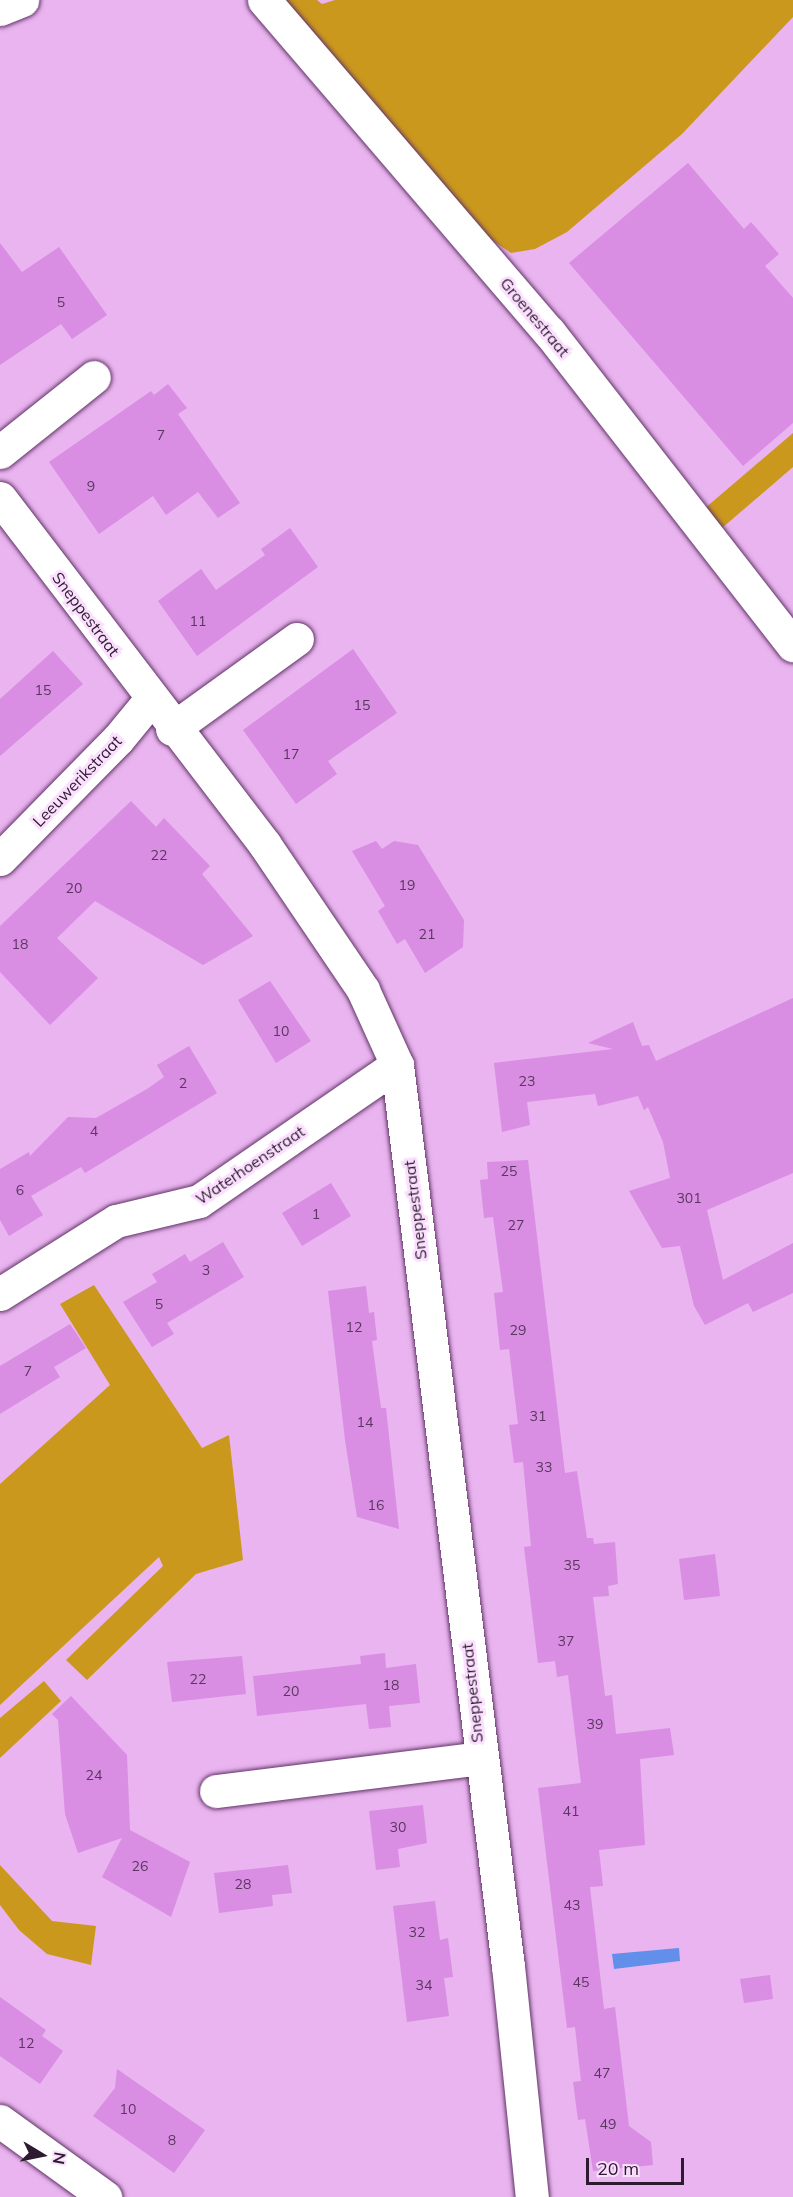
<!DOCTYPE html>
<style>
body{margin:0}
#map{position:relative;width:793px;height:2197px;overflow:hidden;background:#e9b4ef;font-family:Mulish,sans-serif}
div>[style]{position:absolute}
.green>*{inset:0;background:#cb981e}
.water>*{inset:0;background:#628fea}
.building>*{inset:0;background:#d98de3}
.roads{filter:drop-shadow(0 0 2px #613367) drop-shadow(0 0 2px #613367)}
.minor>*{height:33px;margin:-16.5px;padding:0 16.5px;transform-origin:16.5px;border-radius:16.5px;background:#fff}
span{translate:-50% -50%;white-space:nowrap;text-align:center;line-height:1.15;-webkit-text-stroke:6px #fbe0fe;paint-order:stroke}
.number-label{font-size:14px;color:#59375e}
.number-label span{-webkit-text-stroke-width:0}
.street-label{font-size:16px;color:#2e1a31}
.north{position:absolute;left:12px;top:2125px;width:60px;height:60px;-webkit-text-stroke:4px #fbe0fe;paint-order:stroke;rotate:100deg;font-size:16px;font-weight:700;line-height:24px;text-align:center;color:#2e1a31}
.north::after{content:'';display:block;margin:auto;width:21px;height:27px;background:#2e1a31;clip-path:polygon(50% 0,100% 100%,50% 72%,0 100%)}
.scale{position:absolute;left:586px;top:2158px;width:98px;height:27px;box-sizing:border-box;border:3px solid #2e1a31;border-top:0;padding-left:8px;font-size:18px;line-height:21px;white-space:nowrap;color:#2e1a31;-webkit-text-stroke:4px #fbe0fe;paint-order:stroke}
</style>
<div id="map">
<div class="green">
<i style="clip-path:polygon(286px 0,317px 0,322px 4px,335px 0,793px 0,793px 17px,682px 134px,567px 232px,535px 249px,511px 253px,487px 237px)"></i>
<i style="clip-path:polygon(793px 433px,793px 467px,722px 528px,704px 509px)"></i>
<i style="clip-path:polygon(94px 1285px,202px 1448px,229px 1435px,243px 1560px,196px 1574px,87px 1680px,66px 1660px,163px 1566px,159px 1557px,0 1705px,0 1484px,110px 1385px,60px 1304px)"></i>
<i style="clip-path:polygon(44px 1681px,61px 1701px,0 1758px,0 1718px)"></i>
<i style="clip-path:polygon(0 1865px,52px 1921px,96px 1926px,91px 1965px,47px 1954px,19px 1930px,0 1905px)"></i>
</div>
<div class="water">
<i style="clip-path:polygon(679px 1948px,680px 1961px,614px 1969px,612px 1954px)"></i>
</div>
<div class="building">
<i style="clip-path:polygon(688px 163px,744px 229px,751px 222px,779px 254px,765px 266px,793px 298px,793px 423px,743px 466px,569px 263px)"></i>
<i style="clip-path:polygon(0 243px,22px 272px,59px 247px,107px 315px,72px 339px,61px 324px,0 365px)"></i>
<i style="clip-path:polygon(168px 384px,187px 408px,178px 414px,240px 503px,218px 518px,198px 492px,166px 515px,153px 496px,99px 534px,49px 462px,151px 391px,154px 395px)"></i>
<i style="clip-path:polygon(290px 528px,318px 567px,197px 656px,158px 601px,201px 569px,216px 590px,265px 555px,261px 549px)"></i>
<i style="clip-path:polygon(353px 649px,397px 713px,328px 761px,337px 774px,296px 804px,243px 730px)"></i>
<i style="clip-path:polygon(53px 651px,83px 684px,0 756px,0 699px)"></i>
<i style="clip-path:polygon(131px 801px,156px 827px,164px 818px,210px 866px,202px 874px,253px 936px,203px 965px,95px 901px,57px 938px,98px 978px,50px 1025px,0 972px,0 926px)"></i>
<i style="clip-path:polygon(376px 841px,382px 849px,394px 841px,418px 845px,464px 920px,463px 947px,425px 973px,405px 939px,397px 944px,378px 911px,385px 906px,352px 851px)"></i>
<i style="clip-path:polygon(270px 981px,311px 1041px,276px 1063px,238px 1000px)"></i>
<i style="clip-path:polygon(793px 998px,793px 1173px,707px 1210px,723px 1280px,793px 1243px,793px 1293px,753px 1312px,748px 1303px,705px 1325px,694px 1306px,680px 1246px,662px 1248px,629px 1191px,670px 1178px,663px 1142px,648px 1107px,644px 1110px,638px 1096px,598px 1106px,595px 1094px,527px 1102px,530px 1125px,502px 1132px,494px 1063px,613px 1049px,588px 1043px,633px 1022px,642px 1046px,649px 1045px,656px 1061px)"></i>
<i style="clip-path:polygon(189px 1046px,217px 1093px,85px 1173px,81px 1167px,31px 1196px,43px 1215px,9px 1236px,0 1220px,0 1169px,29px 1152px,30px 1156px,68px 1117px,96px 1118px,147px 1089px,164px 1077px,157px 1065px)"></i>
<i style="clip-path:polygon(528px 1160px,565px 1473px,577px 1471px,587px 1538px,593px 1538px,594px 1544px,615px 1542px,618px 1584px,608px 1586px,609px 1596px,593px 1597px,605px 1696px,612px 1695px,616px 1734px,670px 1728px,674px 1755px,640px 1759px,645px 1845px,599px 1850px,603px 1886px,590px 1887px,604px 2009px,615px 2007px,629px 2126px,651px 2142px,653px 2165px,593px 2171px,585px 2119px,578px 2120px,573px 2082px,581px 2081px,575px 2027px,567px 2028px,538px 1788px,581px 1783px,568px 1675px,557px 1677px,555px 1661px,538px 1663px,524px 1547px,531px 1546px,523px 1462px,514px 1463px,509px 1425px,518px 1424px,509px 1349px,500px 1350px,494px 1293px,503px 1292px,493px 1217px,484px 1218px,480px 1180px,488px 1179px,487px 1162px)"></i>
<i style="clip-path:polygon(331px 1183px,351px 1216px,302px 1246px,282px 1213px)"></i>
<i style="clip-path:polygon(223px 1242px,244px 1277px,167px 1323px,174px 1334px,152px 1347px,123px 1302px,157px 1282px,152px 1274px,169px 1264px,185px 1254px,190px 1262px)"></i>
<i style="clip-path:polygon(366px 1286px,369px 1313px,374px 1312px,377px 1340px,372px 1341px,381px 1408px,386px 1408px,399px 1529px,357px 1517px,345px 1440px,328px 1291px)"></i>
<i style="clip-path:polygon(70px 1324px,86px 1348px,54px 1367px,60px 1377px,0 1414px,0 1366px)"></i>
<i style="clip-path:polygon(715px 1554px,720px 1596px,684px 1600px,679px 1559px)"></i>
<i style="clip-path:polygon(385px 1653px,386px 1668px,416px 1664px,420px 1703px,389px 1706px,391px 1727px,369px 1729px,366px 1704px,257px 1716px,253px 1676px,361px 1664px,360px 1656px)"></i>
<i style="clip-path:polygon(242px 1656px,246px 1694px,172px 1702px,167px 1662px)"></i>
<i style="clip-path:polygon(71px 1696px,127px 1755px,130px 1830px,190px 1862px,171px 1917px,102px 1877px,122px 1838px,78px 1853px,65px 1814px,58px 1720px,52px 1714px)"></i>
<i style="clip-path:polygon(423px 1805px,427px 1843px,398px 1849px,400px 1867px,376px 1870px,369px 1811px)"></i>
<i style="clip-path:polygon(288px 1865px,292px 1893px,272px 1895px,273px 1906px,219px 1913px,214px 1873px)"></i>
<i style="clip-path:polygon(435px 1901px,440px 1940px,448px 1938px,453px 1977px,444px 1978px,449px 2016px,407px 2022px,393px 1906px)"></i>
<i style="clip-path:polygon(770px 1975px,773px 1999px,744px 2003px,740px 1979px)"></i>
<i style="clip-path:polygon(0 1997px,46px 2030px,42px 2036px,63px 2051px,40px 2084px,0 2056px)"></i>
<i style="clip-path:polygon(117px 2069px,205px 2130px,174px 2173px,93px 2116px,115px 2088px)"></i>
</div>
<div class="roads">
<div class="minor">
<i style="left:264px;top:0;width:438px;rotate:49.4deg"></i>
<i style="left:549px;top:332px;width:397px;rotate:52.1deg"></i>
<i style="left:0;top:9px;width:24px;rotate:-22deg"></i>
<i style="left:0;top:452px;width:120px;rotate:-38.6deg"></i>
<i style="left:0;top:498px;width:437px;rotate:52.6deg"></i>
<i style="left:265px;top:845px;width:175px;rotate:55.9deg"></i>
<i style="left:363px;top:990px;width:82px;rotate:65.6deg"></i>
<i style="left:397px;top:1065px;width:908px;rotate:82.98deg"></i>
<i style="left:508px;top:1966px;width:232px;rotate:84.1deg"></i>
<i style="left:172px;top:729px;width:154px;rotate:-35.8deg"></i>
<i style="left:0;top:859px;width:168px;rotate:-45.5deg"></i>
<i style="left:118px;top:739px;width:50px;rotate:-50.6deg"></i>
<i style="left:0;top:1294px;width:137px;rotate:-32.2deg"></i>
<i style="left:116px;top:1221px;width:85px;rotate:-13.5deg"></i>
<i style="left:199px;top:1201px;width:240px;rotate:-34.5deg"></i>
<i style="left:216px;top:1791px;width:266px;rotate:-7.1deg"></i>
<i style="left:0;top:2121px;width:130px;rotate:35.9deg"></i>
</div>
</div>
<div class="number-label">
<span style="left:61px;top:302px">5</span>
<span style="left:161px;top:435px">7</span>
<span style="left:91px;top:486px">9</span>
<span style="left:198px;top:621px">11</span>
<span style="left:43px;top:690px">15</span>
<span style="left:362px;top:705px">15</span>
<span style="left:291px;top:754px">17</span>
<span style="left:159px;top:855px">22</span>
<span style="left:407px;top:885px">19</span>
<span style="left:74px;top:888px">20</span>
<span style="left:427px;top:934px">21</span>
<span style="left:20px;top:944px">18</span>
<span style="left:281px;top:1031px">10</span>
<span style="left:527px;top:1081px">23</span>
<span style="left:183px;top:1083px">2</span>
<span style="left:94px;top:1131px">4</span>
<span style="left:509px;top:1171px">25</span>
<span style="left:20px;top:1190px">6</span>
<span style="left:689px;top:1198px">301</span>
<span style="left:316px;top:1214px">1</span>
<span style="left:516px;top:1225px">27</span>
<span style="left:206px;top:1270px">3</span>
<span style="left:159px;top:1304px">5</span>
<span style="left:354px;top:1327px">12</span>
<span style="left:518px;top:1330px">29</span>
<span style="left:28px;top:1371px">7</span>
<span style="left:538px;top:1416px">31</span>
<span style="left:365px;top:1422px">14</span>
<span style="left:544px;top:1467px">33</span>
<span style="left:376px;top:1505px">16</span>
<span style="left:572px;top:1565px">35</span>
<span style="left:566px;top:1641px">37</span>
<span style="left:198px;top:1679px">22</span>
<span style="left:391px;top:1685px">18</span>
<span style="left:291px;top:1691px">20</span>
<span style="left:595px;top:1724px">39</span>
<span style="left:94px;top:1775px">24</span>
<span style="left:571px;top:1811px">41</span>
<span style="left:398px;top:1827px">30</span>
<span style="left:140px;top:1866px">26</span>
<span style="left:243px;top:1884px">28</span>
<span style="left:572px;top:1905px">43</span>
<span style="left:417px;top:1932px">32</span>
<span style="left:581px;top:1982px">45</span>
<span style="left:424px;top:1985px">34</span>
<span style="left:26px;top:2043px">12</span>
<span style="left:602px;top:2073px">47</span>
<span style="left:128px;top:2109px">10</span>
<span style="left:608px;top:2124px">49</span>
<span style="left:172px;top:2140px">8</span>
</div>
<div class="street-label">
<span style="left:535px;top:317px;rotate:50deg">Groenestraat</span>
<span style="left:86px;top:614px;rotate:53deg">Sneppestraat</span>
<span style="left:77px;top:781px;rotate:-46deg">Leeuwerikstraat</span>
<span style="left:250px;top:1165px;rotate:-34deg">Waterhoenstraat</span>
<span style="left:415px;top:1210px;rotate:-97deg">Sneppestraat</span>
<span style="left:472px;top:1693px;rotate:-96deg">Sneppestraat</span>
</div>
<div class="north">N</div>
<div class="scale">20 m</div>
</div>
